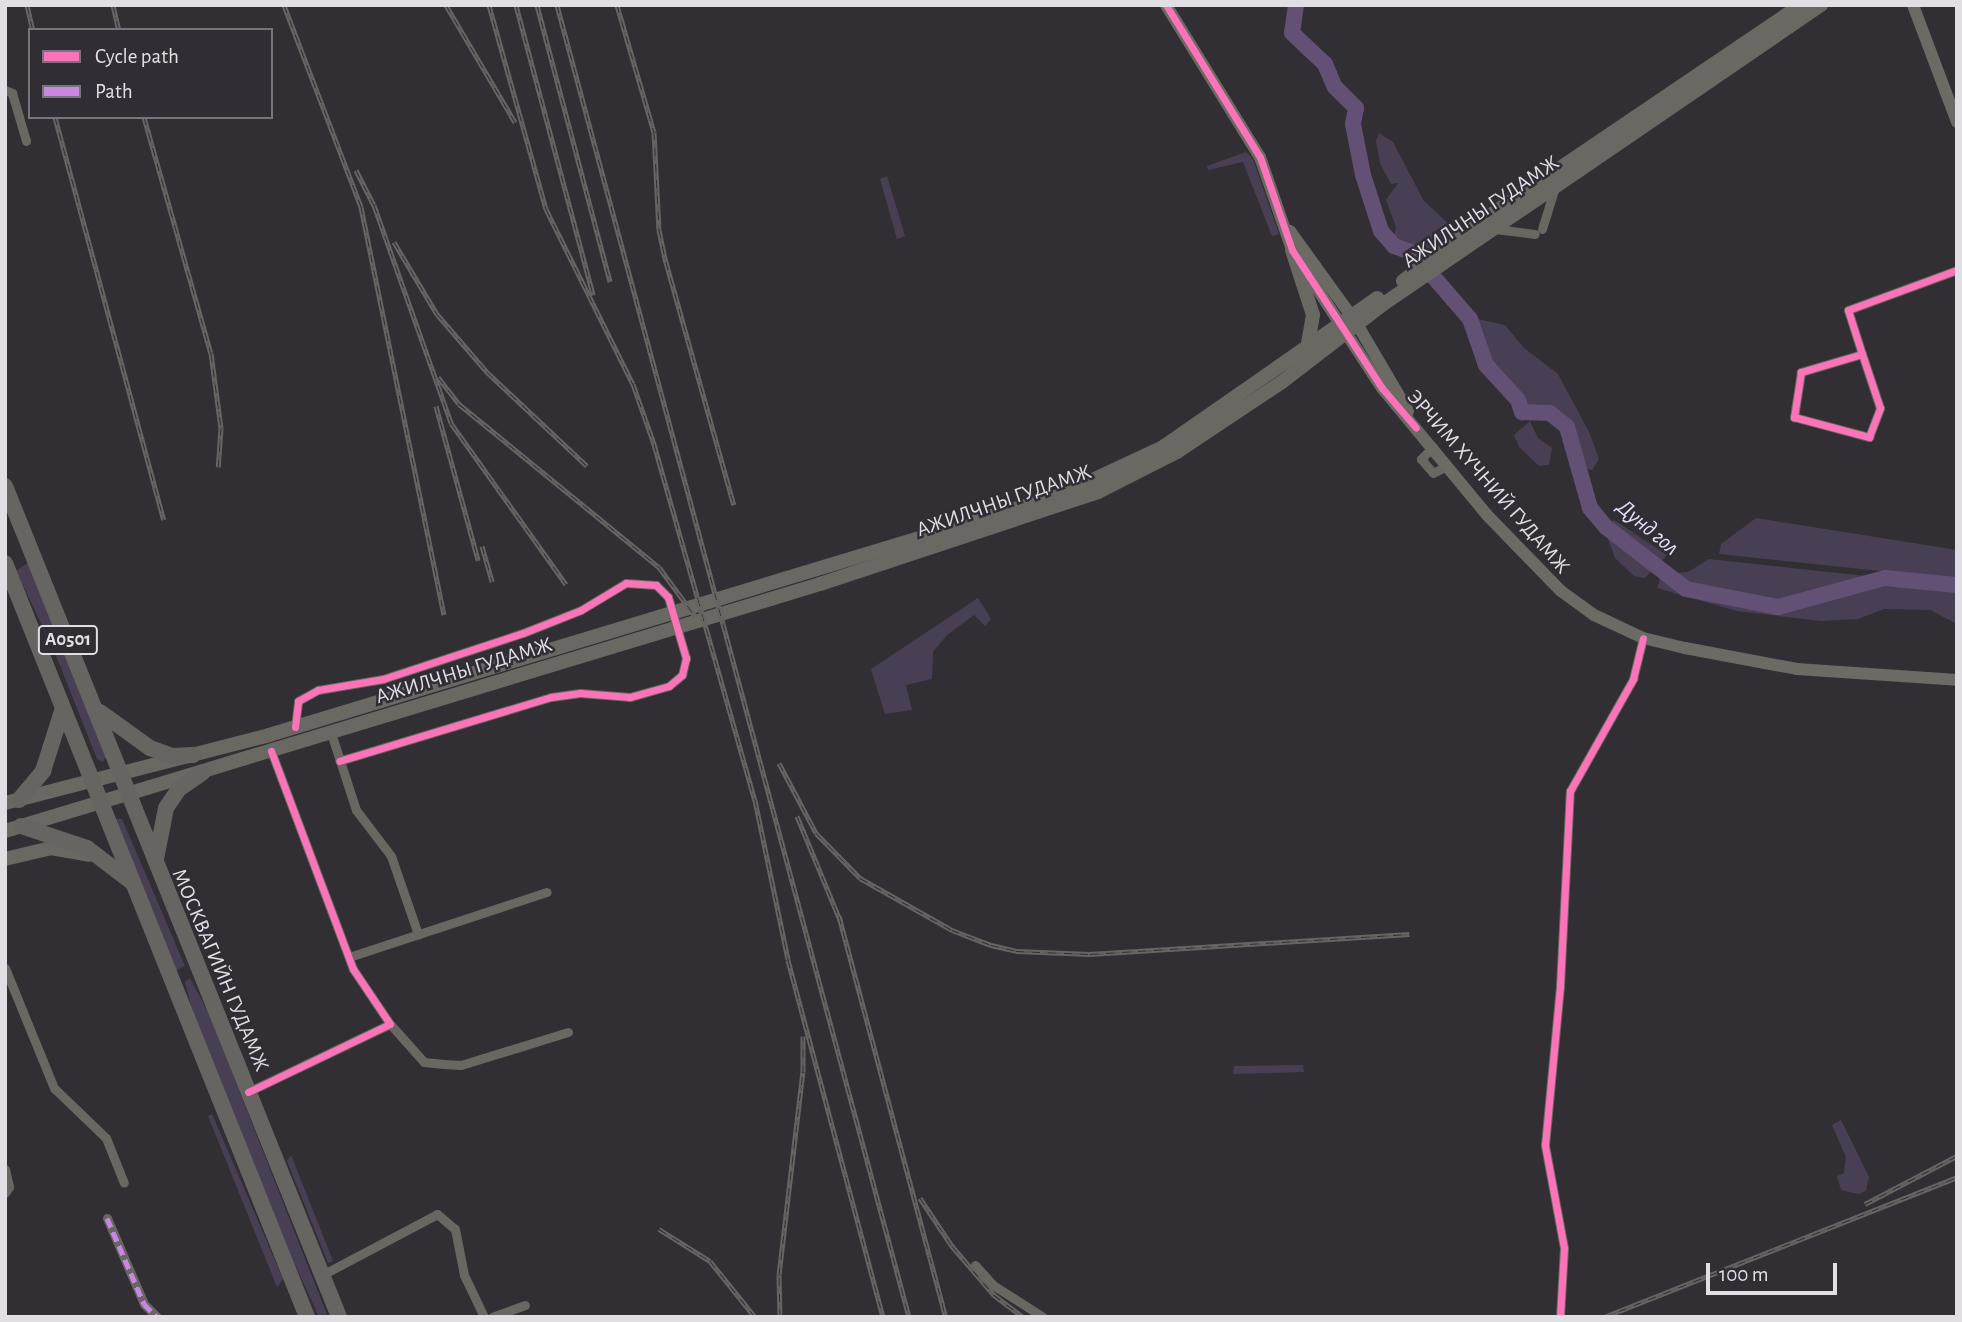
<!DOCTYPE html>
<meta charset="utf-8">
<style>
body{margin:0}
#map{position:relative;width:1962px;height:1322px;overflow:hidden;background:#312f33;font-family:"Alegreya Sans",sans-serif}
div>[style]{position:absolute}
.green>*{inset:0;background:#493f54}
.river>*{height:16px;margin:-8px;padding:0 8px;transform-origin:8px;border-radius:8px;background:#625075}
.street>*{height:9px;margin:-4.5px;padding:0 4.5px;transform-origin:4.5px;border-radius:4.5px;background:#6a6762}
.secondary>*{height:12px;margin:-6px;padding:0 6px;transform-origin:6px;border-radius:6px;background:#6c6a64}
.primary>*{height:14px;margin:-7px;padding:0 7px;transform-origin:7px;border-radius:7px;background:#6a6863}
.highway>*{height:16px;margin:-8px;padding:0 8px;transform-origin:8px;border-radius:8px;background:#676561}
.rail>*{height:5px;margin-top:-2.5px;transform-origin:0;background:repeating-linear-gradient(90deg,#312d35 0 8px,#676564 0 16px);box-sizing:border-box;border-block:2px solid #676564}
.quiet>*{height:5px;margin-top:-2.5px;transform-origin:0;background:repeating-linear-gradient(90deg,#c787e3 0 10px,transparent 0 15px)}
.cycleway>*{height:7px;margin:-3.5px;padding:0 3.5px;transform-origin:3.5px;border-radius:3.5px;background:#fb73b8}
span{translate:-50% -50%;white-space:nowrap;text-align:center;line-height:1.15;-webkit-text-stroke:5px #312d35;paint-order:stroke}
.shield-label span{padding:2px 5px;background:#312d35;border:2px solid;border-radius:5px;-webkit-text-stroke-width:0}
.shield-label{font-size:19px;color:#e1dee4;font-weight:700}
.street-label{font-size:21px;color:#e1dee4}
.water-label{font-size:23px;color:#e8dcf8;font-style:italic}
.frame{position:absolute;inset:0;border:7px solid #e1dee4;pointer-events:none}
.legend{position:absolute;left:28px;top:28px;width:245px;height:91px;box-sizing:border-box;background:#312d35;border:2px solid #77747b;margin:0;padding:9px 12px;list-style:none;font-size:21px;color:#e1dee4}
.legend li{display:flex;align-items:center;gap:14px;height:35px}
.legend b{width:35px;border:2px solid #77747b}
.scale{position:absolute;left:1706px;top:1263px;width:131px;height:32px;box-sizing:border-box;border:4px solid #e1dee4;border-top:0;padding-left:9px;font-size:21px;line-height:24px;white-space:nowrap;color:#e1dee4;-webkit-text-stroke:5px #312d35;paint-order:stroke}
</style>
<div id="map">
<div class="green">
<i style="clip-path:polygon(1379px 133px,1393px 142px,1424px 201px,1451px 226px,1451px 239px,1425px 255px,1393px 240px,1396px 227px,1386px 200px,1398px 183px,1391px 184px,1380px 163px,1376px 141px)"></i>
<i style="clip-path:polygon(1246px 152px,1253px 159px,1279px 234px,1272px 236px,1243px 162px,1208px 170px,1207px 166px)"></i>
<i style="clip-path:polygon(887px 176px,905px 236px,897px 239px,880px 179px)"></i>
<i style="clip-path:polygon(1447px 300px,1473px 318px,1505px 325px,1524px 348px,1558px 374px,1589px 432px,1599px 459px,1592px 470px,1576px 466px,1571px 444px,1555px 419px,1520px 415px,1513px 401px,1514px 383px,1503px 381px,1500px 371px,1489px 366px,1482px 332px,1468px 327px)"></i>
<i style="clip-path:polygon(1530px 421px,1538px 438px,1552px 448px,1549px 465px,1539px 466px,1519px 447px,1514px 435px)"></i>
<i style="clip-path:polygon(1756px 518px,1957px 550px,1957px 579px,1719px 554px,1721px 544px)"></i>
<i style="clip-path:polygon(1614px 520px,1667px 555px,1645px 578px,1634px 576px,1615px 558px,1607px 536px,1609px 524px)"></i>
<i style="clip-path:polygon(1709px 559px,1957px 586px,1957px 624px,1930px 610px,1884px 609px,1858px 619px,1821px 621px,1737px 611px,1657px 588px,1662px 574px,1688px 572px)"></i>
<i style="clip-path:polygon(28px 563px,106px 756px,103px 762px,97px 759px,53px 648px,16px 571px)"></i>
<i style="clip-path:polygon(978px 598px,991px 619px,985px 626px,974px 615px,947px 635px,933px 652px,932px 679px,906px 685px,912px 710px,885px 714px,871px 669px)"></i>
<i style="clip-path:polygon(116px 819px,122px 819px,185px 966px,175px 971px)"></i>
<i style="clip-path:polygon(190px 978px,209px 1014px,328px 1317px,319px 1317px,292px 1258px,195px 1021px,185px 982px)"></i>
<i style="clip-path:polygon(1303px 1065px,1304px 1072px,1233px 1074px,1234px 1066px)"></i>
<i style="clip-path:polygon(212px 1114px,283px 1279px,277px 1287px,208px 1116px)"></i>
<i style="clip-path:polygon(1841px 1120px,1869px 1177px,1866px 1191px,1859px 1194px,1841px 1190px,1837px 1176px,1844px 1173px,1846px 1157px,1832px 1125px)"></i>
<i style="clip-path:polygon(291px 1155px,333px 1261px,328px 1263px,287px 1161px)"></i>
</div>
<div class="river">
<i style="left:1296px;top:5px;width:28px;rotate:98deg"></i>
<i style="left:1292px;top:33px;width:45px;rotate:43.2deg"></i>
<i style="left:1325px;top:64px;width:25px;rotate:67deg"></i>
<i style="left:1335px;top:87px;width:30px;rotate:45deg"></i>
<i style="left:1356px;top:108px;width:16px;rotate:101deg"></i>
<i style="left:1353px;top:124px;width:52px;rotate:78.9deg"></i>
<i style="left:1363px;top:175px;width:59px;rotate:72.2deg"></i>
<i style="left:1381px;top:231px;width:20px;rotate:49deg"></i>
<i style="left:1394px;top:246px;width:20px;rotate:20deg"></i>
<i style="left:1413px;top:253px;width:87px;rotate:49.2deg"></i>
<i style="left:1470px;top:319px;width:49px;rotate:70.8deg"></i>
<i style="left:1486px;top:365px;width:47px;rotate:47.6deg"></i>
<i style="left:1518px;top:400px;width:13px;rotate:72deg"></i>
<i style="left:1522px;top:412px;width:28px;rotate:2deg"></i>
<i style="left:1550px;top:413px;width:22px;rotate:39deg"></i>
<i style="left:1567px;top:427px;width:84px;rotate:74.1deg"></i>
<i style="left:1590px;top:508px;width:25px;rotate:50deg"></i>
<i style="left:1606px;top:527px;width:101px;rotate:37.8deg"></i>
<i style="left:1686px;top:589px;width:94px;rotate:11.1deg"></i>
<i style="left:1778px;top:607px;width:111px;rotate:-15.2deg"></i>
<i style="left:1885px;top:578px;width:72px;rotate:5.6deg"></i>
</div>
<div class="street">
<i style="left:5px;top:90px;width:8px;rotate:23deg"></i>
<i style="left:12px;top:93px;width:50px;rotate:73.7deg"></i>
<i style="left:1495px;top:229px;width:40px;rotate:7.1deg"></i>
<i style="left:1542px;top:229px;width:44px;rotate:-72.8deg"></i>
<i style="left:1862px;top:354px;width:64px;rotate:163.6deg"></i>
<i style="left:1801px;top:372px;width:46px;rotate:98.8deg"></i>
<i style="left:1794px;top:417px;width:78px;rotate:14.9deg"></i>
<i style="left:1869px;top:437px;width:31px;rotate:-69deg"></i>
<i style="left:1880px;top:408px;width:57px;rotate:-108.4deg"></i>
<i style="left:1862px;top:354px;width:46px;rotate:-107.7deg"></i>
<i style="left:1848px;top:310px;width:116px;rotate:-20.2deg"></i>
<i style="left:1433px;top:447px;width:17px;rotate:135deg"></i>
<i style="left:1421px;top:459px;width:18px;rotate:49deg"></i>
<i style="left:1433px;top:473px;width:16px;rotate:-27deg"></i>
<i style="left:295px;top:727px;width:26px;rotate:-83deg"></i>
<i style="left:298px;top:701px;width:23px;rotate:-29deg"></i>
<i style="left:318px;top:690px;width:66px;rotate:-9.6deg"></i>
<i style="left:383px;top:679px;width:147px;rotate:-18.2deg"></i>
<i style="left:523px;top:633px;width:62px;rotate:-21.6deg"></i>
<i style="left:581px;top:610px;width:52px;rotate:-31deg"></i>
<i style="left:626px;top:583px;width:30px;rotate:4deg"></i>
<i style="left:656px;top:585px;width:17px;rotate:45deg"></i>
<i style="left:668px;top:597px;width:64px;rotate:73.6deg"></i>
<i style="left:686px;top:658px;width:17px;rotate:103deg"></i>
<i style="left:682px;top:675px;width:17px;rotate:140deg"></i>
<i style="left:669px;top:686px;width:41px;rotate:164.2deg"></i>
<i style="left:630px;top:697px;width:50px;rotate:-175.4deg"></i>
<i style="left:580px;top:693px;width:29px;rotate:172deg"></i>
<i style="left:551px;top:697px;width:221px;rotate:163.2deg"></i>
<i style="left:331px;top:733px;width:81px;rotate:72deg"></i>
<i style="left:356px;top:810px;width:58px;rotate:52.7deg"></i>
<i style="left:391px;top:856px;width:83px;rotate:70.9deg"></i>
<i style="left:349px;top:957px;width:208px;rotate:-18.2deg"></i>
<i style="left:5px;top:968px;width:130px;rotate:67.8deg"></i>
<i style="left:54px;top:1088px;width:72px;rotate:43.9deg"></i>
<i style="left:106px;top:1138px;width:48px;rotate:68.2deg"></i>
<i style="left:390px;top:1024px;width:51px;rotate:48.2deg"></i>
<i style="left:424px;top:1062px;width:20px;rotate:6deg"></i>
<i style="left:444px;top:1064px;width:17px;rotate:3deg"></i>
<i style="left:461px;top:1065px;width:112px;rotate:-17.1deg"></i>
<i style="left:248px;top:1092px;width:157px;rotate:-25.6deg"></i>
<i style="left:390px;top:1024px;width:66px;rotate:-123.9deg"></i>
<i style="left:353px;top:969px;width:233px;rotate:-110.6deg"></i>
<i style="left:5px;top:1169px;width:18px;rotate:77deg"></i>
<i style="left:9px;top:1187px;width:7px;rotate:124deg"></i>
<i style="left:107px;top:1218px;width:94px;rotate:66.7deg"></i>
<i style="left:144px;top:1304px;width:18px;rotate:45deg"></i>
<i style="left:975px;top:1265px;width:27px;rotate:48deg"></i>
<i style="left:993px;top:1285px;width:59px;rotate:32.6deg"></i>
<i style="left:322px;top:1275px;width:130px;rotate:-27.9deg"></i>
<i style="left:437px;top:1214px;width:23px;rotate:40deg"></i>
<i style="left:455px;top:1229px;width:47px;rotate:78.9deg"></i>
<i style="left:464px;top:1275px;width:47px;rotate:64.5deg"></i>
<i style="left:492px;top:1317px;width:35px;rotate:-20deg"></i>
<i style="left:1560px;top:1317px;width:69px;rotate:-86.7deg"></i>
<i style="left:1564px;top:1248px;width:105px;rotate:-100.5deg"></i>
<i style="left:1545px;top:1145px;width:160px;rotate:-84.6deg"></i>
<i style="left:1560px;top:986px;width:195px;rotate:-87.1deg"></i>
<i style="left:1570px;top:791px;width:129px;rotate:-60.6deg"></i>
<i style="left:1633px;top:679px;width:42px;rotate:-76.3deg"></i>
</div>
<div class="secondary">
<i style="left:1166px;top:5px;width:179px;rotate:58.3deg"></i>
<i style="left:1260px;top:157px;width:98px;rotate:71deg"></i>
<i style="left:1292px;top:250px;width:165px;rotate:56.9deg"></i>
<i style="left:1382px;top:388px;width:165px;rotate:50.4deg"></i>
<i style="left:1487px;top:515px;width:106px;rotate:45.8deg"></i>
<i style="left:1561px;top:591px;width:41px;rotate:36deg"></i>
<i style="left:1594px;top:615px;width:54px;rotate:25.1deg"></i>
<i style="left:1643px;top:638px;width:43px;rotate:13.4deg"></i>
<i style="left:1685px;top:648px;width:114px;rotate:10.6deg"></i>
<i style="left:1797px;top:669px;width:160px;rotate:3.9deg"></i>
<i style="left:1913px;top:5px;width:125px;rotate:69.4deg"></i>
<i style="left:1290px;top:231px;width:115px;rotate:54.2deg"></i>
<i style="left:1357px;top:324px;width:101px;rotate:59.6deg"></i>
</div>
<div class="primary">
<i style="left:1292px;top:250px;width:68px;rotate:72.1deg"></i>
<i style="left:1313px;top:315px;width:29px;rotate:100deg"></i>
<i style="left:1403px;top:281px;width:81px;rotate:-38deg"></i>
<i style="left:1467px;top:231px;width:403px;rotate:-34.1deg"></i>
<i style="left:5px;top:803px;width:273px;rotate:-14.4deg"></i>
<i style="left:269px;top:735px;width:824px;rotate:-16.85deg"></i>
<i style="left:1058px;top:496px;width:116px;rotate:-25deg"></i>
<i style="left:1163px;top:447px;width:261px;rotate:-34.8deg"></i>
<i style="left:5px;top:831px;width:852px;rotate:-16.86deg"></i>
<i style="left:820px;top:584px;width:293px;rotate:-18.3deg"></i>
<i style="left:1098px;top:492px;width:89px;rotate:-26.9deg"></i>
<i style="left:1177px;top:452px;width:126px;rotate:-33.7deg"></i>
<i style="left:1282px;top:382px;width:126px;rotate:-37.6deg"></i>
<i style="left:1382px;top:305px;width:532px;rotate:-34.35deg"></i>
<i style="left:5px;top:859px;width:47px;rotate:-13.4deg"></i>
<i style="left:51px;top:848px;width:39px;rotate:10deg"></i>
</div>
<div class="highway">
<i style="left:5px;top:486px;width:896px;rotate:68.1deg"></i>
<i style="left:5px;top:563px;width:812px;rotate:68.17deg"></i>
<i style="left:100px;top:712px;width:62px;rotate:35.8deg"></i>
<i style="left:150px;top:748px;width:23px;rotate:20deg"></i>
<i style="left:172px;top:756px;width:21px;rotate:-3deg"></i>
<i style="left:19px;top:800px;width:38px;rotate:-50deg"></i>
<i style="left:43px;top:771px;width:66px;rotate:-72.4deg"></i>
<i style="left:21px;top:826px;width:70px;rotate:18.4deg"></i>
<i style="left:87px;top:848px;width:58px;rotate:37.3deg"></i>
<i style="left:156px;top:859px;width:52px;rotate:-78.9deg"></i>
<i style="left:166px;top:808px;width:23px;rotate:-56deg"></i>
<i style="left:179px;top:789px;width:29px;rotate:-35deg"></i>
</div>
<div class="rail">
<i style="left:27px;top:5px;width:26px;rotate:77deg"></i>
<i style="left:113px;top:5px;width:26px;rotate:77deg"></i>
<i style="left:284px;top:5px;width:216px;rotate:69.1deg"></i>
<i style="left:361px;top:207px;width:416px;rotate:78.5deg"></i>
<i style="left:446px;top:5px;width:136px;rotate:59.5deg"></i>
<i style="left:489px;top:5px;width:212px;rotate:74.4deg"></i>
<i style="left:546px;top:209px;width:195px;rotate:63.6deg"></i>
<i style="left:633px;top:384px;width:64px;rotate:70.7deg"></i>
<i style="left:654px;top:444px;width:370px;rotate:74.2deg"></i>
<i style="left:755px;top:800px;width:163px;rotate:78.3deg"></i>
<i style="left:788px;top:960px;width:369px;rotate:75.1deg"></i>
<i style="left:516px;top:5px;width:300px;rotate:75.1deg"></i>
<i style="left:537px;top:5px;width:286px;rotate:75.2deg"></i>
<i style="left:557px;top:5px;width:1358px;rotate:74.98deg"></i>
<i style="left:617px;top:5px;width:132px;rotate:73.8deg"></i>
<i style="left:654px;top:132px;width:98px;rotate:87.1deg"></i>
<i style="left:659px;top:230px;width:33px;rotate:78deg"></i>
<i style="left:666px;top:262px;width:252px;rotate:74.4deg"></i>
<i style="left:55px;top:117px;width:417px;rotate:74.9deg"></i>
<i style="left:144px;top:117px;width:245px;rotate:74.2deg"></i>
<i style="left:211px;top:353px;width:76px;rotate:82.4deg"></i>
<i style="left:221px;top:428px;width:39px;rotate:94deg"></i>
<i style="left:356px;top:170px;width:39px;rotate:63deg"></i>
<i style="left:374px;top:205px;width:231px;rotate:70.5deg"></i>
<i style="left:451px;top:423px;width:198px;rotate:54.5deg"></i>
<i style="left:394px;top:242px;width:84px;rotate:59.2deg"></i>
<i style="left:437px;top:314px;width:77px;rotate:49.2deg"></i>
<i style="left:487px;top:372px;width:137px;rotate:43.2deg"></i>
<i style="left:438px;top:377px;width:34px;rotate:52deg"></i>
<i style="left:459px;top:404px;width:258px;rotate:39.2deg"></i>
<i style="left:659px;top:567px;width:61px;rotate:53.7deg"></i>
<i style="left:436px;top:406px;width:160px;rotate:74.7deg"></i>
<i style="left:482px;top:546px;width:37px;rotate:74deg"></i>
<i style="left:779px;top:763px;width:79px;rotate:62.1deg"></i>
<i style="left:816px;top:833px;width:63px;rotate:45.6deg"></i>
<i style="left:860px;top:878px;width:106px;rotate:29.5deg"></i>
<i style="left:952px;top:930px;width:42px;rotate:21deg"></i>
<i style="left:991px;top:945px;width:26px;rotate:13deg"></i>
<i style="left:1016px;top:951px;width:74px;rotate:2.3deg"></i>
<i style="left:1090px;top:954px;width:320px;rotate:-3.6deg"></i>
<i style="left:797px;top:816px;width:115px;rotate:67.5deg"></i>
<i style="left:839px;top:916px;width:415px;rotate:75.1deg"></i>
<i style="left:920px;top:1198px;width:58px;rotate:56.3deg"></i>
<i style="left:952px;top:1246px;width:65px;rotate:49.4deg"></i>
<i style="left:994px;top:1295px;width:36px;rotate:37deg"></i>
<i style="left:1865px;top:1204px;width:104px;rotate:-27.6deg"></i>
<i style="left:659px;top:1229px;width:60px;rotate:32.1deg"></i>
<i style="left:710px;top:1261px;width:72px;rotate:51.2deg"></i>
<i style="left:780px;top:1317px;width:42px;rotate:-91.4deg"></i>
<i style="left:779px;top:1275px;width:204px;rotate:-83.3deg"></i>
<i style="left:803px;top:1072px;width:36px;rotate:-90deg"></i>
<i style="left:1604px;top:1317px;width:380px;rotate:-21.6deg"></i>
</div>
<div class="quiet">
<i style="left:107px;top:1218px;width:94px;rotate:66.7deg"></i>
<i style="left:144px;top:1304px;width:18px;rotate:45deg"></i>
</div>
<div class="cycleway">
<i style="left:1166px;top:5px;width:179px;rotate:58.3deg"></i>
<i style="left:1260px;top:157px;width:98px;rotate:71deg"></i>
<i style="left:1292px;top:250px;width:165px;rotate:56.9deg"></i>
<i style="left:1382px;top:388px;width:52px;rotate:49.6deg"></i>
<i style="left:1862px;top:354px;width:64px;rotate:163.6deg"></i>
<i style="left:1801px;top:372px;width:46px;rotate:98.8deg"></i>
<i style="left:1794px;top:417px;width:78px;rotate:14.9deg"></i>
<i style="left:1869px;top:437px;width:31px;rotate:-69deg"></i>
<i style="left:1880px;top:408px;width:57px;rotate:-108.4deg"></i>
<i style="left:1862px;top:354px;width:46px;rotate:-107.7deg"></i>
<i style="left:1848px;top:310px;width:116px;rotate:-20.2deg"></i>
<i style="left:295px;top:727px;width:26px;rotate:-83deg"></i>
<i style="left:298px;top:701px;width:23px;rotate:-29deg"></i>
<i style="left:318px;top:690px;width:66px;rotate:-9.6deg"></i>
<i style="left:383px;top:679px;width:147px;rotate:-18.2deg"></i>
<i style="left:523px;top:633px;width:62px;rotate:-21.6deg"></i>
<i style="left:581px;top:610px;width:52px;rotate:-31deg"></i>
<i style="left:626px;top:583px;width:30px;rotate:4deg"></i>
<i style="left:656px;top:585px;width:17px;rotate:45deg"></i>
<i style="left:668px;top:597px;width:64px;rotate:73.6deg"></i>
<i style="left:686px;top:658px;width:17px;rotate:103deg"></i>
<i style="left:682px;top:675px;width:17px;rotate:140deg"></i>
<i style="left:669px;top:686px;width:41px;rotate:164.2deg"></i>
<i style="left:630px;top:697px;width:50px;rotate:-175.4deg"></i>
<i style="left:580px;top:693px;width:29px;rotate:172deg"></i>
<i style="left:551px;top:697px;width:221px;rotate:163.2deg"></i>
<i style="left:248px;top:1092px;width:157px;rotate:-25.6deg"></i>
<i style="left:390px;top:1024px;width:66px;rotate:-123.9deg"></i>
<i style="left:353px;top:969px;width:233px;rotate:-110.6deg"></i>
<i style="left:1560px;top:1317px;width:69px;rotate:-86.7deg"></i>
<i style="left:1564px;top:1248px;width:105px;rotate:-100.5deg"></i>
<i style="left:1545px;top:1145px;width:160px;rotate:-84.6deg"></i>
<i style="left:1560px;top:986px;width:195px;rotate:-87.1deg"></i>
<i style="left:1570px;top:791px;width:129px;rotate:-60.6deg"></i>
<i style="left:1633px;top:679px;width:42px;rotate:-76.3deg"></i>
</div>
<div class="shield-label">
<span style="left:68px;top:640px">A0501</span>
</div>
<div class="street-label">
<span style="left:1481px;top:212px;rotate:-34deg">АЖИЛЧНЫ ГУДАМЖ</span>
<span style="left:1488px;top:482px;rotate:49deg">ЭРЧИМ ХҮЧНИЙ ГУДАМЖ</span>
<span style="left:1004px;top:501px;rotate:-19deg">АЖИЛЧНЫ ГУДАМЖ</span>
<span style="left:464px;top:671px;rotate:-17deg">АЖИЛЧНЫ ГУДАМЖ</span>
<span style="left:220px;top:970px;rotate:67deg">МОСКВАГИЙН ГУДАМЖ</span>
</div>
<div class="water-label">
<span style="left:1647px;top:528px;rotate:40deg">Дунд гол</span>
</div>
<div class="frame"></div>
<ul class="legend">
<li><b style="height:9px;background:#fb73b8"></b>Cycle path</li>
<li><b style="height:9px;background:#c787e3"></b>Path</li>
</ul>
<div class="scale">100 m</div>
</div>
